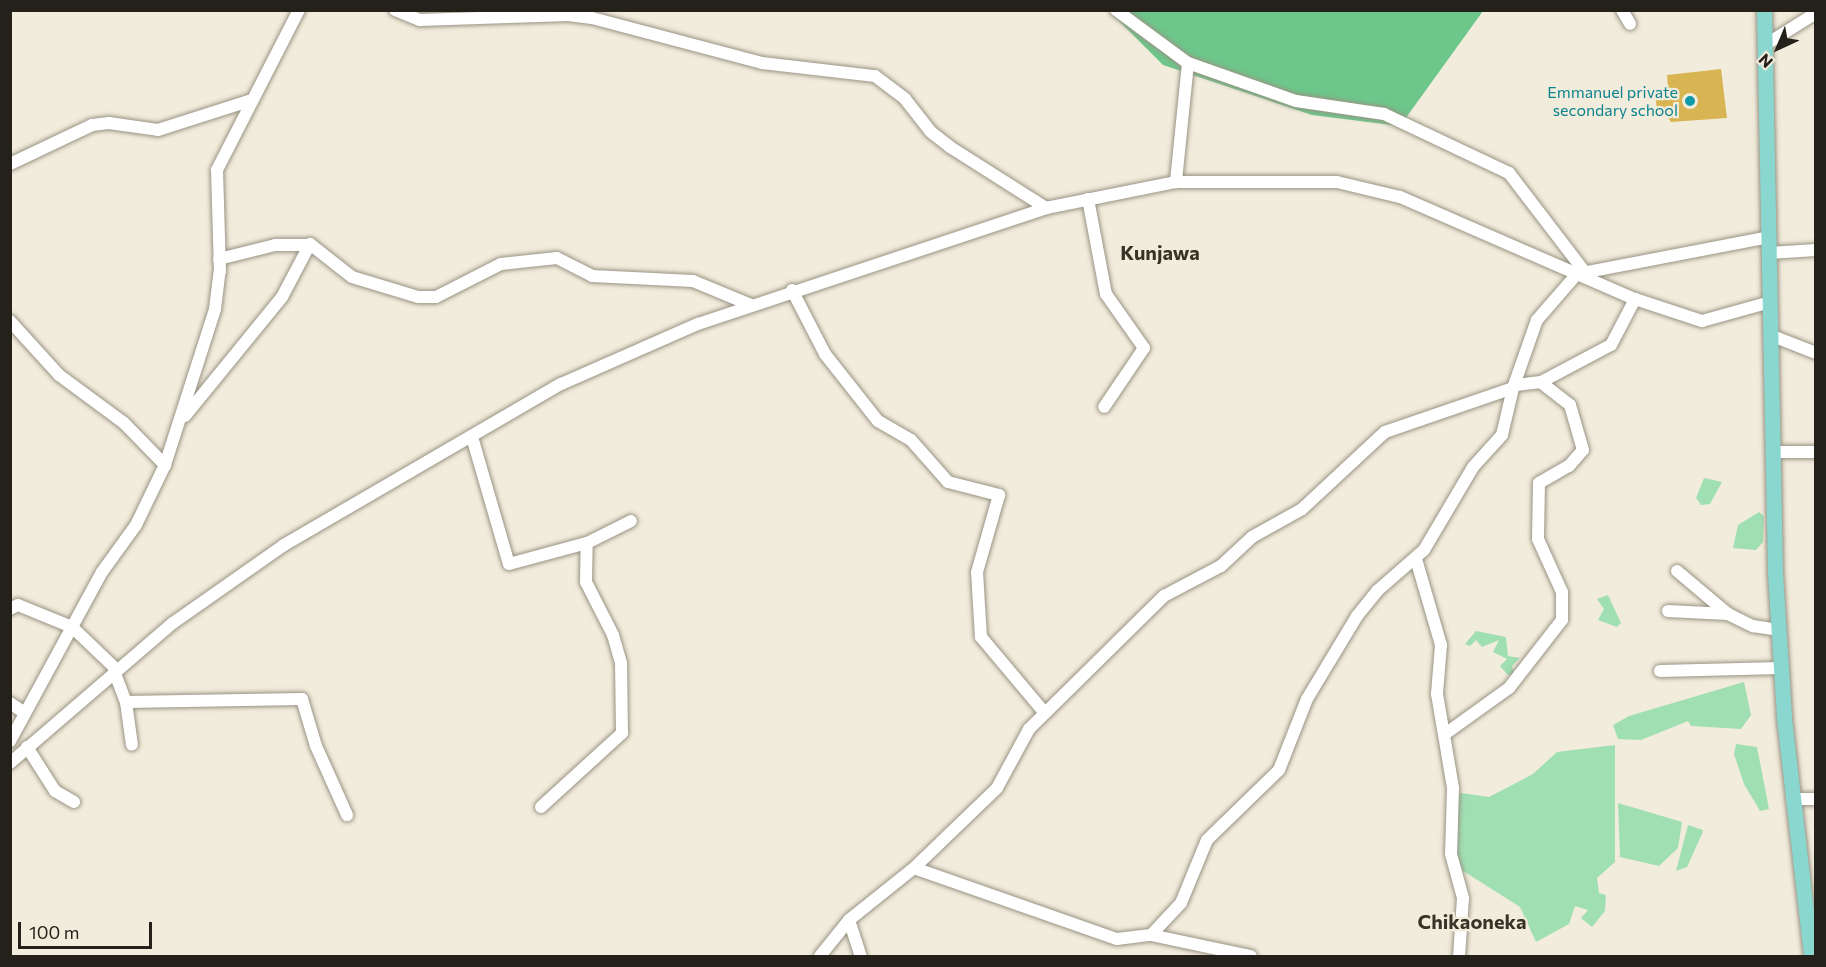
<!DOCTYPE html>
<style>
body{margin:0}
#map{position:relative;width:1826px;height:967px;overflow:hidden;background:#f2ecdc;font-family:Commissioner,sans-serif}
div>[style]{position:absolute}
.green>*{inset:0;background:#a0dfb2}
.forest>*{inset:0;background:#6dc68a}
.building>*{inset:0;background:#d8b453}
.roads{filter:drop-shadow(0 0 2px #999384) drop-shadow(0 0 2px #999384)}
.minor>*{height:12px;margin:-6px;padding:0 6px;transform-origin:6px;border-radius:6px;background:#fff}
.major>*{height:15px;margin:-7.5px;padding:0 7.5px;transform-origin:7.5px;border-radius:7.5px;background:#8ad7d0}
.dots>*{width:16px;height:16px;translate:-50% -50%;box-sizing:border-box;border:3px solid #f2ecdc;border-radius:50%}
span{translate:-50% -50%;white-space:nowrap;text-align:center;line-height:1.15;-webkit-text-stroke:4.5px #f2ecdc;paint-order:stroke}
.culture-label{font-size:16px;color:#0d838f}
.right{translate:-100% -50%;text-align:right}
.quarter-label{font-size:20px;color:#383327;font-weight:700}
.frame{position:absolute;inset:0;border:12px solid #24211b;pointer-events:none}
.north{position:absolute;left:1748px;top:18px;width:60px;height:60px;-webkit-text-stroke:4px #f2ecdc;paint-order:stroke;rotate:224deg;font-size:16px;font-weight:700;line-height:24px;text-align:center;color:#24211b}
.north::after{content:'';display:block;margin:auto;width:21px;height:27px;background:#24211b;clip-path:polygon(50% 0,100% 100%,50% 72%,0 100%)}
.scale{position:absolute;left:18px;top:922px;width:134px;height:27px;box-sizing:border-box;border:3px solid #24211b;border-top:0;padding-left:8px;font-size:18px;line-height:21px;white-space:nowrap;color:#24211b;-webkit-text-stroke:4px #f2ecdc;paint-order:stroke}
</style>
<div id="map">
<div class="green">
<i style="clip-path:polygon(1704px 478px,1722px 482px,1710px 504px,1701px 505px,1696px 498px)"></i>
<i style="clip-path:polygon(1759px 512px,1764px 516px,1763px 542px,1756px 550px,1733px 548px,1738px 525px)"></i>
<i style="clip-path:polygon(1608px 595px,1621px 623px,1617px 627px,1598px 620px,1604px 609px,1597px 599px)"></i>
<i style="clip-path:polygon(1476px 631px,1506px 637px,1508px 656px,1520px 658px,1512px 666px,1514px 673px,1508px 675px,1500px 666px,1507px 659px,1493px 652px,1499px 640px,1482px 647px,1476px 640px,1470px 646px,1465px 644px)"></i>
<i style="clip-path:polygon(1744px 682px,1751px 715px,1741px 729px,1691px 726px,1688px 721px,1641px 740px,1618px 739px,1613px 725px,1629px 716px)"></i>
<i style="clip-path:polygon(1736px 744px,1757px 747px,1769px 809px,1760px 811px,1744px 784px,1734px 754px)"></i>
<i style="clip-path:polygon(1615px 745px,1615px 862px,1597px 878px,1599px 893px,1606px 895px,1605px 911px,1592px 927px,1581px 918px,1588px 910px,1575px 906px,1569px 924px,1536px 942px,1520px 907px,1460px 869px,1454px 850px,1454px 801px,1461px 793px,1489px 797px,1533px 774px,1557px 752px)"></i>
<i style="clip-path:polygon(1618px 803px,1682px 822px,1678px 848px,1659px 866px,1620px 857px)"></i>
<i style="clip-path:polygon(1688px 825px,1703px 830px,1702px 834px,1687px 867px,1676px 871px)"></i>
</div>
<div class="forest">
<i style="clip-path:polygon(1109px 11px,1483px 11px,1400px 126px,1312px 115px,1163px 65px)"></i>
</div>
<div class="building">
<i style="clip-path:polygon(1721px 69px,1727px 118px,1671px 122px,1663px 111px,1657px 111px,1655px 91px,1668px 90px,1667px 75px)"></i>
</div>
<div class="roads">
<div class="minor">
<i style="left:395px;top:10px;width:27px;rotate:22deg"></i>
<i style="left:420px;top:20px;width:148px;rotate:-1.9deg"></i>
<i style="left:568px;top:15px;width:24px;rotate:7deg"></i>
<i style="left:592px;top:18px;width:176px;rotate:14.8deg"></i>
<i style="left:762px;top:63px;width:114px;rotate:6.6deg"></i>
<i style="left:875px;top:76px;width:38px;rotate:37deg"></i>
<i style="left:905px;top:99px;width:42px;rotate:51.8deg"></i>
<i style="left:931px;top:132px;width:24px;rotate:38deg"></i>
<i style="left:950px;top:147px;width:114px;rotate:32.4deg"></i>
<i style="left:1116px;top:10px;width:89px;rotate:36.4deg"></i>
<i style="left:1188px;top:63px;width:120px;rotate:95.8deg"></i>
<i style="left:1622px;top:10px;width:16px;rotate:60deg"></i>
<i style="left:1765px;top:45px;width:60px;rotate:-32.1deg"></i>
<i style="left:1188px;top:63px;width:114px;rotate:19.4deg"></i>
<i style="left:1296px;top:101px;width:89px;rotate:8.4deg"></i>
<i style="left:1384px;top:114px;width:138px;rotate:25.3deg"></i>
<i style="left:1509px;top:173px;width:123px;rotate:52.6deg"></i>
<i style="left:10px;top:164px;width:91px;rotate:-25.4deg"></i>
<i style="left:92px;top:125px;width:17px;rotate:-7deg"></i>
<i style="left:109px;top:123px;width:49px;rotate:8.1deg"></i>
<i style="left:158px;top:130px;width:96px;rotate:-17.7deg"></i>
<i style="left:1088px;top:199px;width:97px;rotate:79.3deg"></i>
<i style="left:1106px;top:294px;width:66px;rotate:54.9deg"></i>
<i style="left:1144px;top:348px;width:71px;rotate:124.1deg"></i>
<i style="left:1769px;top:253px;width:47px;rotate:-3.7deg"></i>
<i style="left:219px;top:259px;width:58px;rotate:-14deg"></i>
<i style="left:275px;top:245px;width:32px"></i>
<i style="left:792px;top:290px;width:72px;rotate:62.7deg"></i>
<i style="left:825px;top:354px;width:85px;rotate:51.7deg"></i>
<i style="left:878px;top:421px;width:38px;rotate:30deg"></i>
<i style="left:911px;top:440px;width:56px;rotate:48.6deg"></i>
<i style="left:948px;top:482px;width:53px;rotate:14.3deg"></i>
<i style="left:999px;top:495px;width:80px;rotate:105.9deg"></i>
<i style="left:977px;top:572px;width:65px;rotate:86.5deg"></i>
<i style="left:981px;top:637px;width:98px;rotate:50deg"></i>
<i style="left:10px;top:321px;width:73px;rotate:47.8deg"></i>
<i style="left:59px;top:375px;width:81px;rotate:36.4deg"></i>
<i style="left:124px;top:423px;width:59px;rotate:45.7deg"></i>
<i style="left:1770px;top:335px;width:49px;rotate:21.4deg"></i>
<i style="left:1516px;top:385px;width:25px;rotate:-7deg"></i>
<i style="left:1541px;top:382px;width:79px;rotate:-27.9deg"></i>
<i style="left:1611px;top:345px;width:52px;rotate:-62.4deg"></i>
<i style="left:185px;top:416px;width:154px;rotate:-50.8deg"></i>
<i style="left:282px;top:297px;width:60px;rotate:-62.2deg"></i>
<i style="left:310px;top:244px;width:53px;rotate:38.2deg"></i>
<i style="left:352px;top:277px;width:69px;rotate:16.9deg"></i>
<i style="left:418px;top:297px;width:18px"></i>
<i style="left:436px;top:297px;width:73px;rotate:-26.9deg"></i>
<i style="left:501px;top:264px;width:56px;rotate:-6.1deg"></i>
<i style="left:557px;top:258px;width:39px;rotate:27deg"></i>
<i style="left:592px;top:276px;width:101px;rotate:2.8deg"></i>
<i style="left:693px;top:281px;width:63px;rotate:22.5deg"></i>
<i style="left:472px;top:437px;width:132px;rotate:73.8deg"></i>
<i style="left:509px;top:564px;width:81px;rotate:-15.1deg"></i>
<i style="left:587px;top:543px;width:49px;rotate:-26.6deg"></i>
<i style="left:1772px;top:452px;width:44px"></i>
<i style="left:1416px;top:559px;width:90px;rotate:73.8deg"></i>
<i style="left:1441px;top:645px;width:49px;rotate:94.7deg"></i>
<i style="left:1437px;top:694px;width:95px;rotate:80.3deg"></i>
<i style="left:1453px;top:788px;width:66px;rotate:91.7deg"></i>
<i style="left:1451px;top:854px;width:46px;rotate:74.7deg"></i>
<i style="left:1463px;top:898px;width:58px;rotate:93.9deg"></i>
<i style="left:1677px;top:571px;width:67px;rotate:40.1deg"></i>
<i style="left:1728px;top:614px;width:28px;rotate:26deg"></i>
<i style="left:1753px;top:626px;width:25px;rotate:9deg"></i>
<i style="left:10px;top:609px;width:9px;rotate:-27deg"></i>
<i style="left:18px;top:605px;width:58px;rotate:22.2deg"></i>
<i style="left:72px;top:627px;width:130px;rotate:118.5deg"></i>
<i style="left:1668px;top:611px;width:60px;rotate:2.9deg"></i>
<i style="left:116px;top:669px;width:61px;rotate:-136.3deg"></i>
<i style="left:72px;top:627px;width:63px;rotate:-61.4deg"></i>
<i style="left:102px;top:572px;width:58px;rotate:-54.1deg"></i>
<i style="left:136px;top:525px;width:67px;rotate:-64.2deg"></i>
<i style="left:165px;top:465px;width:164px;rotate:-72.2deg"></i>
<i style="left:215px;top:309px;width:38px;rotate:-83deg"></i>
<i style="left:220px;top:271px;width:101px;rotate:-91.7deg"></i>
<i style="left:217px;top:170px;width:180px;rotate:-62.9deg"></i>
<i style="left:114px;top:671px;width:33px;rotate:69deg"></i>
<i style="left:126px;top:702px;width:176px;rotate:-1deg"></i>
<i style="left:302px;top:699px;width:49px;rotate:73.4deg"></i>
<i style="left:316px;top:746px;width:76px;rotate:65.8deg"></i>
<i style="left:1660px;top:671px;width:121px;rotate:-1.4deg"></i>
<i style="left:126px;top:702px;width:43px;rotate:82.1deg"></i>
<i style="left:10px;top:703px;width:18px;rotate:34deg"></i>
<i style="left:1445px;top:734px;width:79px;rotate:-35.7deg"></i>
<i style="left:1509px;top:688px;width:86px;rotate:-52.1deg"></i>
<i style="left:1562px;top:620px;width:28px;rotate:-90deg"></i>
<i style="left:1562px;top:592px;width:58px;rotate:-114.4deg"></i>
<i style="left:1538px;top:539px;width:56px;rotate:-89deg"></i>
<i style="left:1539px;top:483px;width:34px;rotate:-30deg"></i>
<i style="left:1569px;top:466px;width:21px;rotate:-49deg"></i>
<i style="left:1583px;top:450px;width:47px;rotate:-106.1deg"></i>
<i style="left:1570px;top:405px;width:37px;rotate:-142deg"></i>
<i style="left:27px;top:747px;width:52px;rotate:57.5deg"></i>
<i style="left:55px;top:791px;width:22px;rotate:30deg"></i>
<i style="left:10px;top:763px;width:215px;rotate:-40.7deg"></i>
<i style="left:173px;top:623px;width:136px;rotate:-35.1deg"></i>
<i style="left:284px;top:545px;width:320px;rotate:-30.2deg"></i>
<i style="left:561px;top:384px;width:150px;rotate:-23.7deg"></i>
<i style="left:698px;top:324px;width:367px;rotate:-18.4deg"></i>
<i style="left:1046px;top:208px;width:133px;rotate:-11.3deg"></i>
<i style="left:1176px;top:182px;width:161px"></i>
<i style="left:1337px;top:182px;width:65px;rotate:13.4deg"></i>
<i style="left:1400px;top:197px;width:256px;rotate:23.5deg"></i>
<i style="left:1635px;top:299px;width:71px;rotate:18.2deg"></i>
<i style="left:1702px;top:321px;width:71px;rotate:-15.6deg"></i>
<i style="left:1792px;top:799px;width:24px"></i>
<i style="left:541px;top:807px;width:110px;rotate:-42.4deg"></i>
<i style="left:622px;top:733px;width:70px;rotate:-90.8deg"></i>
<i style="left:621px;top:663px;width:29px;rotate:-106deg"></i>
<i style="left:613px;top:635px;width:59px;rotate:-117deg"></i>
<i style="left:586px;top:582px;width:39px;rotate:-89deg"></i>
<i style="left:914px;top:868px;width:215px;rotate:19.3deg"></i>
<i style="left:1117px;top:939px;width:34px;rotate:-7deg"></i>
<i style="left:1151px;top:935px;width:102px;rotate:11.9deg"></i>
<i style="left:849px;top:920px;width:38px;rotate:72deg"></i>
<i style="left:1151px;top:935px;width:44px;rotate:-46.8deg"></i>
<i style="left:1181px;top:903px;width:68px;rotate:-67.6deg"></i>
<i style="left:1207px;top:840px;width:100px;rotate:-44.2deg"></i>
<i style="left:1279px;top:770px;width:76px;rotate:-68.5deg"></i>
<i style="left:1307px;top:699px;width:97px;rotate:-58.9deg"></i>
<i style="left:1357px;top:616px;width:32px;rotate:-51deg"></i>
<i style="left:1377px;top:591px;width:62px;rotate:-41.1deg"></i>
<i style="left:1424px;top:550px;width:96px;rotate:-59.4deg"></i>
<i style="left:1473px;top:467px;width:43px;rotate:-47.8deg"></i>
<i style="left:1502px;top:435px;width:48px;rotate:-76.8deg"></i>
<i style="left:820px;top:956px;width:46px;rotate:-51.1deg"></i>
<i style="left:849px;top:920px;width:83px;rotate:-38.7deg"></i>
<i style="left:914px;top:868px;width:115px;rotate:-43.9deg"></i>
<i style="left:997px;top:788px;width:67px;rotate:-61.5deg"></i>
<i style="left:1029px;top:729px;width:190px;rotate:-44.6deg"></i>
<i style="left:1164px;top:596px;width:64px;rotate:-27.8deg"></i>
<i style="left:1221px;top:566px;width:42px;rotate:-43.1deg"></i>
<i style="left:1252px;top:537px;width:57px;rotate:-29.2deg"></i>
<i style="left:1302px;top:509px;width:113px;rotate:-42.9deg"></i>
<i style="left:1385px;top:432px;width:135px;rotate:-19deg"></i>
<i style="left:1513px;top:388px;width:72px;rotate:-70.6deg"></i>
<i style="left:1537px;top:320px;width:61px;rotate:-49deg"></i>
<i style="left:1577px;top:274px;width:196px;rotate:-10.9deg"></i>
</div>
<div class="major">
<i style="left:1764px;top:10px;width:563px;rotate:88.88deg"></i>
<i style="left:1775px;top:573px;width:145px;rotate:86.4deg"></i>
<i style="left:1784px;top:718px;width:240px;rotate:83.5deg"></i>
</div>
</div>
<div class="dots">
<i style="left:1690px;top:101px;background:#0f9aa8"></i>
</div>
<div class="culture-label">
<span class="right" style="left:1678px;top:101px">Emmanuel private<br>secondary school</span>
</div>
<div class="quarter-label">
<span style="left:1160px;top:252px">Kunjawa</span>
<span style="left:1472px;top:921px">Chikaoneka</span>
</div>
<div class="frame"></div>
<div class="north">N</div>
<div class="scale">100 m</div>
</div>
